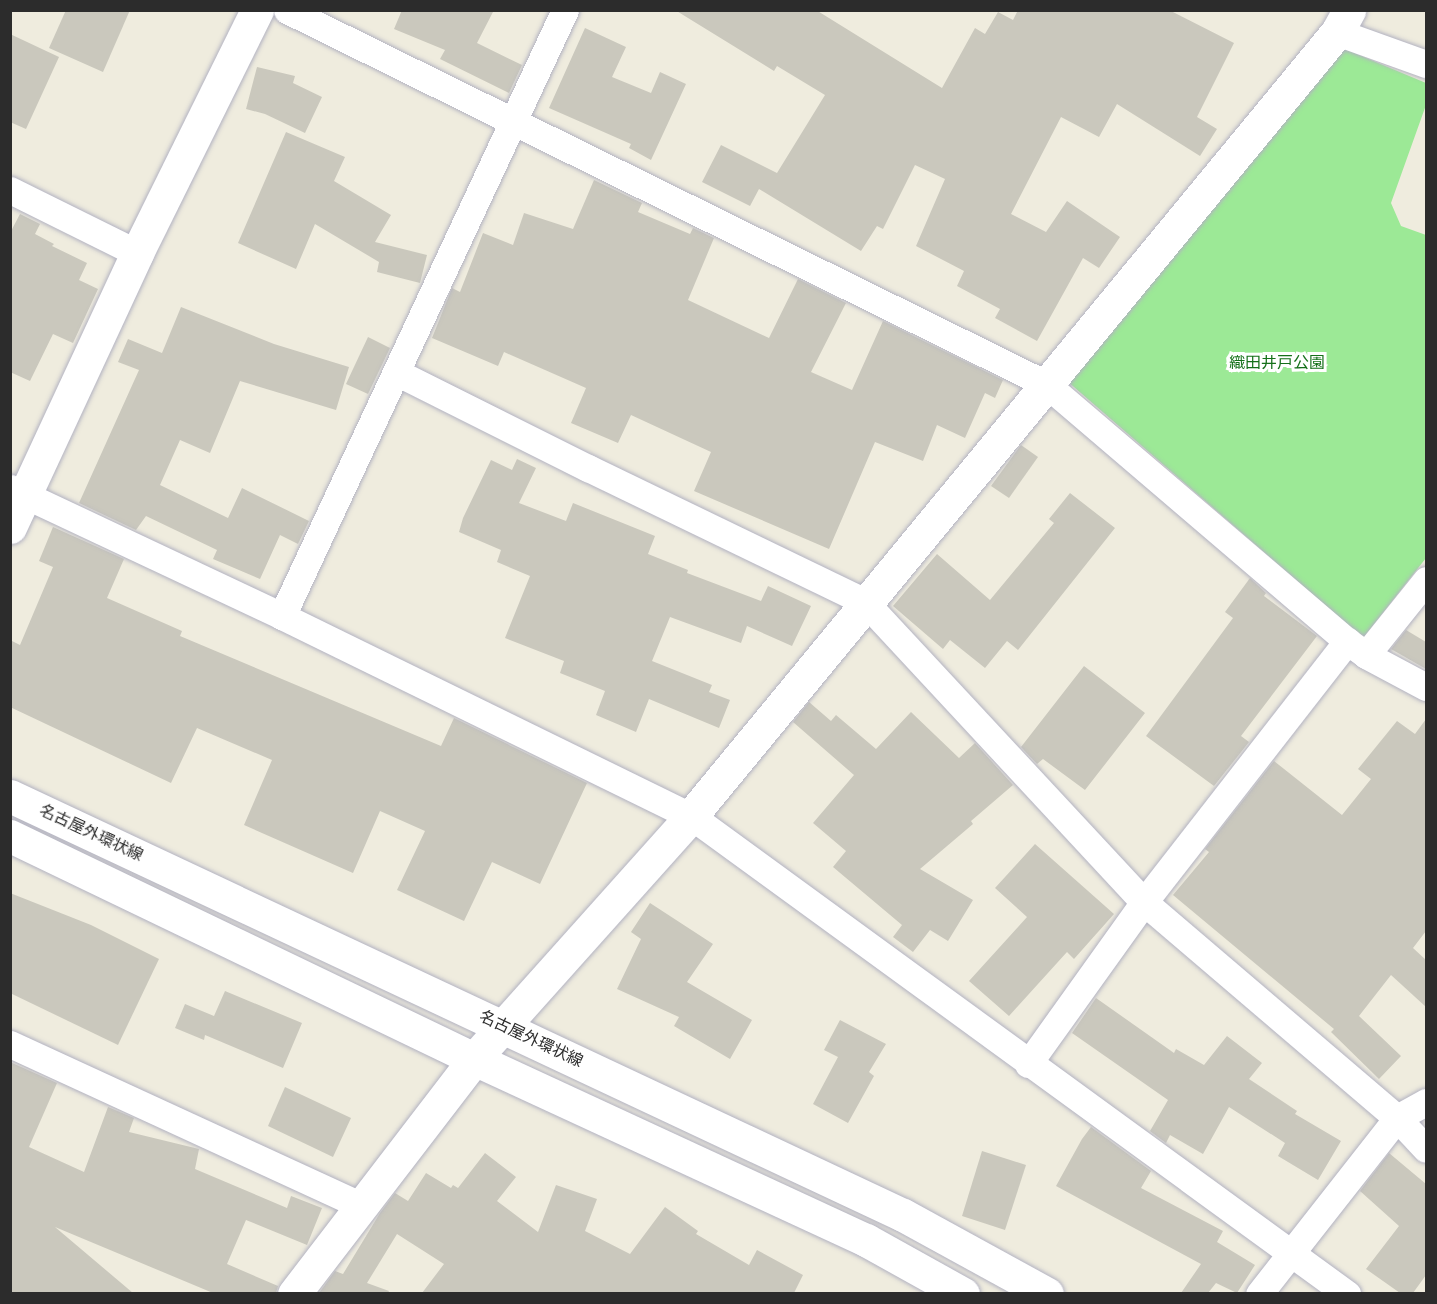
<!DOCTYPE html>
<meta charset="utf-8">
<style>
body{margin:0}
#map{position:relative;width:1437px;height:1304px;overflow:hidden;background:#efecde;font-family:Signika,"Noto Sans JP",sans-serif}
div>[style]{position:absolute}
.green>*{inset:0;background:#9ce996}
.building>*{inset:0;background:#cac8bd}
.roads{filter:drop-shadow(0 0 2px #b2b2c1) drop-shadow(0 0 2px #b2b2c1)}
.minor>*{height:27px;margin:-13.5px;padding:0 13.5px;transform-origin:13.5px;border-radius:13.5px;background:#fff}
.tertiary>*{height:33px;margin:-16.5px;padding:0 16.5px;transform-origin:16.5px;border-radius:16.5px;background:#fff}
.secondary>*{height:33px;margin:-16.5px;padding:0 16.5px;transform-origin:16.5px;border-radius:16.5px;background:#fff}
span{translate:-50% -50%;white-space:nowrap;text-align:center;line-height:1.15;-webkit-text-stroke:6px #fff;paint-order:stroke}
.park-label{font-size:16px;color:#15701a}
.street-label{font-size:16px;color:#2c2c2c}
.frame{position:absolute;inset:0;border:12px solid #2c2c2c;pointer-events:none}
</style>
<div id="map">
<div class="green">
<i style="clip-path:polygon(1340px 47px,1426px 83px,1426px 105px,1391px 203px,1401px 226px,1426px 235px,1426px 558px,1363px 638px,1067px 381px)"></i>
</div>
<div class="building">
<i style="clip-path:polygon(66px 10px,130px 10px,103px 72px,49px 48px)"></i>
<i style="clip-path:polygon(402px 10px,494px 10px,477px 43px,522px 65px,509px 93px,440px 59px,445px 50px,394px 29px)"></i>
<i style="clip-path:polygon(675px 10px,816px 10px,942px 88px,975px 28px,985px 34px,998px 12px,1013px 20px,1018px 10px,1169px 10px,1234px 43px,1197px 117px,1217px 129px,1200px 156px,1117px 104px,1099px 137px,1061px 117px,1011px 214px,1046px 232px,1067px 201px,1120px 237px,1099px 268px,1083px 258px,1037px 341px,995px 318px,1000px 309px,957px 286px,964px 271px,916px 246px,945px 179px,915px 165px,883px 229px,877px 226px,861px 251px,759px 189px,750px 206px,702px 182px,721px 145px,777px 173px,825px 95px,777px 66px,774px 71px)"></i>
<i style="clip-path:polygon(585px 28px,626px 47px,612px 77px,651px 93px,660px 72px,686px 84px,651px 160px,629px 148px,631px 144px,549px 108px)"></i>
<i style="clip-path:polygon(10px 34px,59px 57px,26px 129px,10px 122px)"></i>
<i style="clip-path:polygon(257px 67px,295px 76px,293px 83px,322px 97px,305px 133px,265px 114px,246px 109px)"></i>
<i style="clip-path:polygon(286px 132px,345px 157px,334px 181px,391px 215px,375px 242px,427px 255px,420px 283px,377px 272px,379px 262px,315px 224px,296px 269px,238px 243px)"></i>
<i style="clip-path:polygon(594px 180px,642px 203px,638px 212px,690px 234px,693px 228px,714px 238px,688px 300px,769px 338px,798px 279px,846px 303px,811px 372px,852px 390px,883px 321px,1003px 380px,995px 398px,985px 393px,965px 438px,937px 425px,923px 461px,875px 442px,829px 549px,694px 491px,711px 452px,631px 415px,618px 443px,571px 423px,586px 388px,504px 352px,498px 366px,432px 338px,452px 288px,460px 292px,483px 233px,513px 245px,524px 213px,573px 229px)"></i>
<i style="clip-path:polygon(20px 214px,40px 224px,35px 234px,54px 244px,52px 246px,87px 263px,79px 280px,98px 289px,73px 343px,53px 334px,30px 381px,10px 372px,10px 233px)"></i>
<i style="clip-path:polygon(181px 307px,274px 344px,349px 367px,336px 410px,240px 381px,210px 453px,180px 440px,160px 485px,228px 518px,242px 488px,309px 521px,298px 544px,280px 535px,260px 579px,213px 559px,217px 550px,146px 516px,136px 530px,79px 503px,139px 370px,118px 362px,128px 339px,162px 353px)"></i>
<i style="clip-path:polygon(368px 337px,390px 348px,368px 394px,346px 384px)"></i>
<i style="clip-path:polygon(1021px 445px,1038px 457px,1009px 498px,991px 486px)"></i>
<i style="clip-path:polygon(517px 459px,536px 468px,519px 503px,566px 521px,573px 503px,655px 536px,648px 554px,688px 570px,687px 573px,761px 601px,768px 586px,811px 606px,792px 646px,747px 626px,741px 643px,670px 617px,652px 661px,712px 685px,709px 692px,730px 700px,719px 728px,649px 699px,636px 732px,596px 715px,605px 691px,560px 673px,564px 661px,505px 638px,530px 576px,497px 562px,501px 550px,459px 532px,463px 518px,491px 460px,512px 470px)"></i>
<i style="clip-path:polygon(1070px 493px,1115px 528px,1018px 650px,1007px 641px,985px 668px,950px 640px,943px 649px,893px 606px,937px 554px,990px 600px,1054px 523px,1049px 519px)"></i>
<i style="clip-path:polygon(53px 527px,124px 559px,107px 598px,182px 631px,180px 636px,441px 746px,454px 718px,587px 783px,540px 884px,492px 862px,464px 921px,397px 890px,425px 831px,380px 811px,353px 873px,244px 825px,272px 760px,197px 728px,171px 783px,10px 707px,10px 640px,20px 645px,53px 567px,39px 561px)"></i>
<i style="clip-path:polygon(1250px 578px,1266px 593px,1264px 596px,1317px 636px,1241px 736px,1249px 742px,1214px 786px,1146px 736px,1233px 618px,1225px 612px)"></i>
<i style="clip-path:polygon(1406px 630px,1426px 642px,1426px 669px,1391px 649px)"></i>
<i style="clip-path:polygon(1084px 666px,1145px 713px,1085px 790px,1043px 759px,1037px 764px,1021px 747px)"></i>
<i style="clip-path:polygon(809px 702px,831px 721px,836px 715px,876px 749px,911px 712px,959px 758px,975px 743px,1013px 785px,971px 821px,973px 824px,920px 869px,973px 900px,948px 941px,930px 930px,913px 952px,893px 937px,902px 925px,833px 867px,846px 851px,813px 823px,854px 775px,793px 722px)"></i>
<i style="clip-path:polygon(1426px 719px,1426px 931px,1413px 948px,1426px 960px,1426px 1007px,1391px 975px,1359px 1016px,1401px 1056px,1379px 1079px,1331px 1032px,1334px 1029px,1173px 895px,1209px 852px,1205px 849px,1274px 761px,1342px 815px,1371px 779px,1358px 769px,1397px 721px,1415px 734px)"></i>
<i style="clip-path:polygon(1035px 844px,1114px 914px,1074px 959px,1067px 952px,1009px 1016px,969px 981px,1027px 917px,995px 888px)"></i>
<i style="clip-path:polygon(10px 893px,91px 925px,159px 959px,118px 1045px,10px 993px)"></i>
<i style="clip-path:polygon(650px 903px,713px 944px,687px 982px,752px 1020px,730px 1059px,674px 1026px,679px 1017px,617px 989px,641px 939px,631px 932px)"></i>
<i style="clip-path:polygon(225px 991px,302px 1023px,283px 1068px,205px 1035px,204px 1040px,175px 1028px,185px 1004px,214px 1016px)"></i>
<i style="clip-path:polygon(1096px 998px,1174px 1053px,1176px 1049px,1204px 1065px,1227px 1036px,1262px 1063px,1249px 1079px,1297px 1111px,1295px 1114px,1341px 1141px,1318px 1180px,1278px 1156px,1285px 1143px,1229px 1107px,1203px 1154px,1170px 1135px,1166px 1143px,1150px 1131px,1168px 1100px,1072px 1033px)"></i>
<i style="clip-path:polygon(840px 1020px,886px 1044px,869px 1072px,874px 1076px,848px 1123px,813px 1104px,838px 1057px,824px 1050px)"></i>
<i style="clip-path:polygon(10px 1062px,57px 1083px,29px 1147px,84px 1172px,108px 1107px,134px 1118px,129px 1132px,199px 1149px,195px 1169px,287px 1208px,291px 1196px,322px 1208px,307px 1245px,246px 1220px,227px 1264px,278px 1286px,276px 1293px,213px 1293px,55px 1227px,133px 1293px,10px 1293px)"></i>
<i style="clip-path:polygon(285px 1087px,351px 1118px,333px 1157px,268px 1126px)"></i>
<i style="clip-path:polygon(1091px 1127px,1151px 1171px,1141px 1188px,1223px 1231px,1217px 1242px,1255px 1265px,1237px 1293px,1216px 1283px,1208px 1293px,1181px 1293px,1201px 1264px,1056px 1186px,1082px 1139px)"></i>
<i style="clip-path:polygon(982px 1151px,1026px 1165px,1005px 1230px,962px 1216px)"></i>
<i style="clip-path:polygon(485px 1153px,516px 1177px,497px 1201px,538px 1232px,556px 1185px,597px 1199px,585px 1231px,630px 1254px,665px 1207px,698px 1231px,696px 1234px,749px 1265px,757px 1250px,803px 1275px,794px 1293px,422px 1293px,444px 1264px,397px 1234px,367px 1283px,389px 1291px,388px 1293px,319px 1293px,335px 1271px,343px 1274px,380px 1213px,395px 1193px,408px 1201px,426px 1173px,451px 1188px,453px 1185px,458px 1188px)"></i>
<i style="clip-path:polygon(1389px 1153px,1426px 1184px,1426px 1275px,1413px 1293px,1400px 1293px,1366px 1269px,1399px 1226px,1360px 1191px)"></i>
</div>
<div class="roads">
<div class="minor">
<i style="left:287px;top:10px;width:846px;rotate:26.23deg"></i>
<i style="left:1046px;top:384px;width:396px;rotate:40.5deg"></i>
<i style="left:1347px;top:641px;width:24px;rotate:36deg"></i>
<i style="left:1366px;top:655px;width:68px;rotate:28.1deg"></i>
<i style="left:1337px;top:32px;width:95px;rotate:19.8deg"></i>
<i style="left:10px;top:190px;width:142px;rotate:26.4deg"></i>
<i style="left:396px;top:372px;width:215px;rotate:26.6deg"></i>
<i style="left:588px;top:468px;width:308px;rotate:25.8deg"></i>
<i style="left:865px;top:602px;width:410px;rotate:47.1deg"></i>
<i style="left:1144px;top:902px;width:333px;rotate:40.5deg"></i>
<i style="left:1397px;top:1118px;width:42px;rotate:46.9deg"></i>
<i style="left:10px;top:488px;width:301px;rotate:25.2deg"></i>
<i style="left:282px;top:616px;width:455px;rotate:26.1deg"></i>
<i style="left:691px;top:816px;width:812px;rotate:36.08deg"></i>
<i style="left:282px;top:616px;width:669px;rotate:-64.97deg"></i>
<i style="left:1366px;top:655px;width:96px;rotate:-51.3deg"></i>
<i style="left:10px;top:1044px;width:387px;rotate:24.7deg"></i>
<i style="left:1028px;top:1064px;width:199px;rotate:-54.4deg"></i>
<i style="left:1144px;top:902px;width:331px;rotate:-52.1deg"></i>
<i style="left:1259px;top:1294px;width:224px;rotate:-51.9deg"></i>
<i style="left:1397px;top:1118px;width:33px;rotate:-29deg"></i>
</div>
<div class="tertiary">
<i style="left:10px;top:527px;width:302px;rotate:-65.1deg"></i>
<i style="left:137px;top:253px;width:271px;rotate:-63.7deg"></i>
<i style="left:294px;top:1294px;width:296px;rotate:-52.5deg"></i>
<i style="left:474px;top:1059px;width:326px;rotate:-48.2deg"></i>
<i style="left:691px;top:816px;width:1016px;rotate:-50.51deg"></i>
<i style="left:1337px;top:32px;width:25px;rotate:-61deg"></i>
</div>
<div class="secondary">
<i style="left:10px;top:796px;width:986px;rotate:25.14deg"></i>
<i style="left:903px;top:1215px;width:164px;rotate:28.7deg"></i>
<i style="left:10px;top:836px;width:515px;rotate:25.67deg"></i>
<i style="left:474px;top:1059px;width:432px;rotate:24.8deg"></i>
<i style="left:866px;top:1240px;width:111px;rotate:29.1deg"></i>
</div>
</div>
<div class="park-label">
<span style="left:1277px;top:363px">織田井戸公園</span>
</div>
<div class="street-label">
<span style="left:91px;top:833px;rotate:25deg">名古屋外環状線</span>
<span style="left:531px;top:1039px;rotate:25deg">名古屋外環状線</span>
</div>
<div class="frame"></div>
</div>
